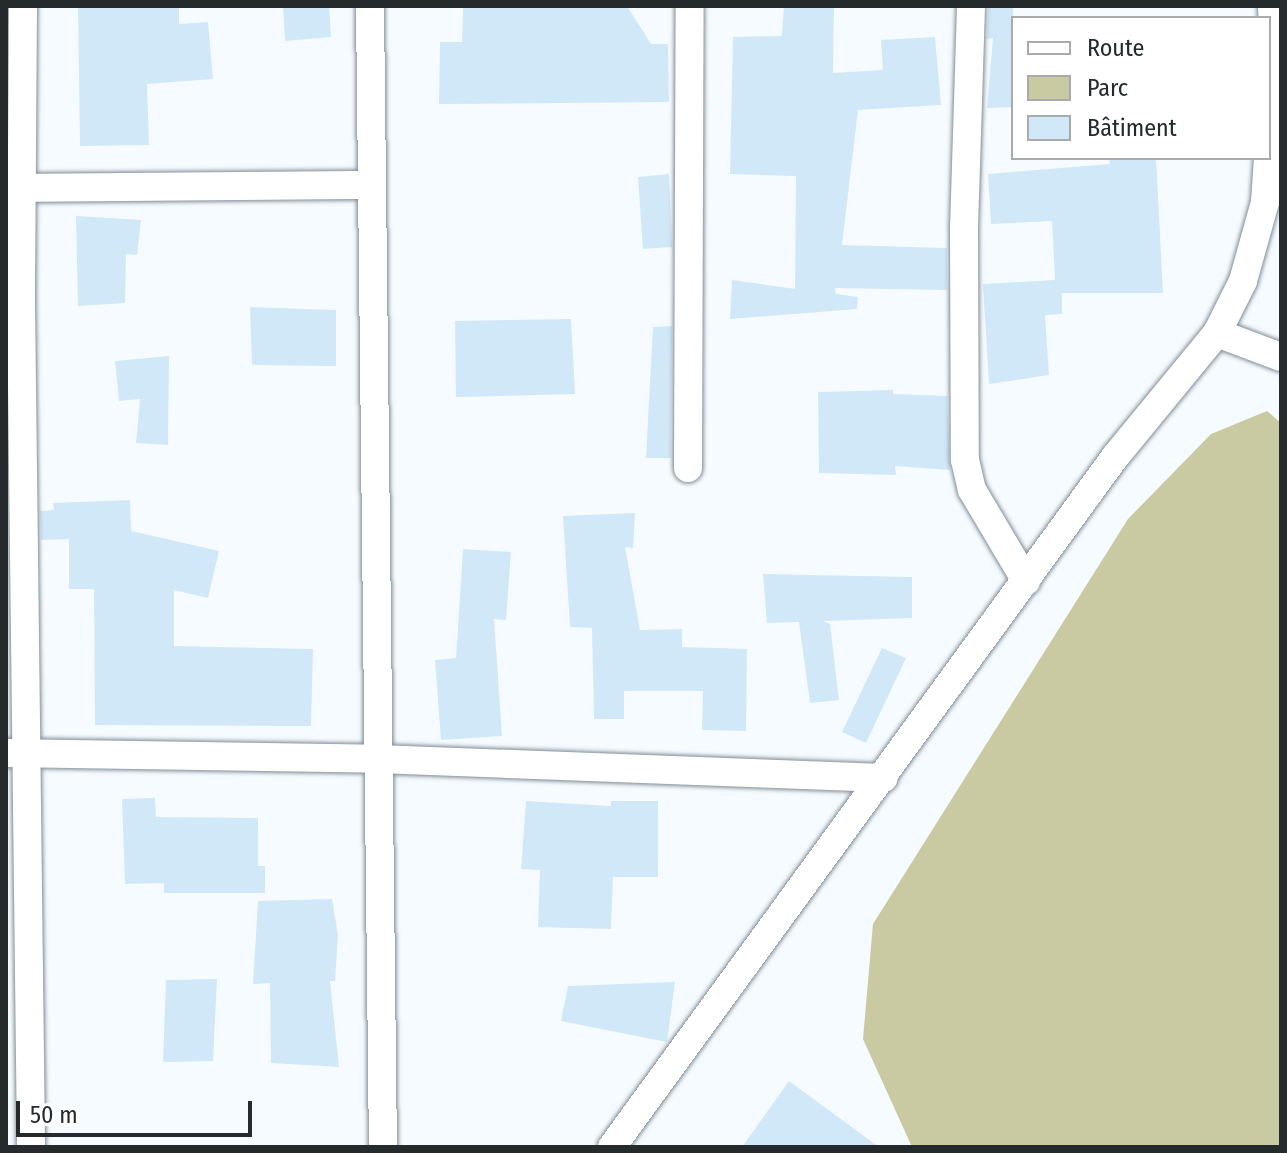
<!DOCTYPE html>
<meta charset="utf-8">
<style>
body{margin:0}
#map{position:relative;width:1287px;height:1153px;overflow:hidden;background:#f6fbff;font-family:"Fira Sans Condensed",sans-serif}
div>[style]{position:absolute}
.green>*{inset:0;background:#c9caa2}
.building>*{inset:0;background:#d1e8f9}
.roads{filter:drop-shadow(0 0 2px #818d96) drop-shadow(0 0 2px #818d96)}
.street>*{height:28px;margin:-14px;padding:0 14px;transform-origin:14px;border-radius:14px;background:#fff}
span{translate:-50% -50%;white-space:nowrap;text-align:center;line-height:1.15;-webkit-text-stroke:8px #fff;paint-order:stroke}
.frame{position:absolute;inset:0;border:8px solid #252a2d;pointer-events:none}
.legend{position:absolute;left:1011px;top:16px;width:260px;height:144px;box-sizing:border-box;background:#fff;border:2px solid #a8aaab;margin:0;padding:10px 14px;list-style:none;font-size:24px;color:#252a2d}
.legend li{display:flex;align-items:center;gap:16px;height:40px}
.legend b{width:40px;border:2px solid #a8aaab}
.scale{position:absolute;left:16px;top:1101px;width:236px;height:36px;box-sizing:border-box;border:4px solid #252a2d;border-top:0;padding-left:10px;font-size:24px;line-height:28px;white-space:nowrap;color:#252a2d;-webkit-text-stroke:6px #fff;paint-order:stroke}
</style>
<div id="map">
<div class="green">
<i style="clip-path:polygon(1267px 411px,1281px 423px,1281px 1147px,912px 1147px,863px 1039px,873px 924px,1128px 519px,1211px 434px)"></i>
</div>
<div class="building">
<i style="clip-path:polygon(78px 6px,179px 6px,179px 24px,208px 22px,213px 79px,147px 84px,149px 145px,80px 146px)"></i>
<i style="clip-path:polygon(283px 6px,329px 6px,331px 37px,285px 41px)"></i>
<i style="clip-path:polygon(463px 6px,627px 6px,651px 44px,668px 44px,669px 102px,439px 104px,440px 42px,462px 42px)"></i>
<i style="clip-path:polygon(784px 6px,834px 6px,833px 73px,883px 70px,881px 40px,935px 37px,941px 105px,858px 110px,842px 245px,947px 248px,947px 290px,835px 288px,836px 294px,858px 297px,857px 309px,730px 319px,732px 280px,795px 289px,796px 176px,730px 174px,733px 37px,782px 36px)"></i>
<i style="clip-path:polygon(988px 6px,1013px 6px,1013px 107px,987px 108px,993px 38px,987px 39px)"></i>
<i style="clip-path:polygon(1109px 158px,1156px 158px,1163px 293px,1062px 293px,1062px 314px,1045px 315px,1049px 375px,989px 384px,983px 284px,1055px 280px,1052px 221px,991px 224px,988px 174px,1110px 164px)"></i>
<i style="clip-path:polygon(669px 174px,672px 247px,643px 249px,638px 177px)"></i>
<i style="clip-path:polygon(76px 216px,141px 220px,137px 255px,126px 254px,125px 303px,78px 306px)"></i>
<i style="clip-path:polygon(250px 307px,336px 310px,336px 366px,252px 365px)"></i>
<i style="clip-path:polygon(571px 319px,575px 394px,456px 397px,455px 321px)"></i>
<i style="clip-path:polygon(672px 326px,671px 458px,646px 458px,653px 327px)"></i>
<i style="clip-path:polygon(169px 356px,168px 445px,136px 443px,140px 399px,119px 401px,115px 361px)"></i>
<i style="clip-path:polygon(893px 390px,893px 394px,947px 396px,950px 470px,895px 466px,896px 475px,819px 473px,818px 392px)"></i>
<i style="clip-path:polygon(130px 500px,131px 531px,219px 551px,208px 598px,174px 590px,174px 646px,313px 649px,311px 726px,95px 725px,94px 589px,69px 589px,69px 539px,41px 540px,40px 511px,54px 510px,53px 503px)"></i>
<i style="clip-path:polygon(635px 513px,633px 548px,625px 547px,640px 630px,682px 629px,682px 647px,747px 649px,746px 731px,702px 730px,703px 691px,624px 691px,624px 719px,594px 719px,592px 628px,570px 627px,563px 516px)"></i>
<i style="clip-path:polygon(463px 549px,511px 552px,506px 620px,494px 619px,502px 736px,441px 740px,435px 660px,456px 658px)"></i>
<i style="clip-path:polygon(763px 574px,912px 577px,912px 618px,823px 621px,830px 624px,839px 700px,810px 703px,799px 622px,767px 623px)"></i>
<i style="clip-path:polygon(882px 648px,906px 658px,866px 743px,842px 732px)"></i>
<i style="clip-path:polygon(155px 798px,156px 817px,258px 818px,258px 866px,265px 866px,265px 893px,164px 893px,164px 883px,125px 884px,122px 799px)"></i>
<i style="clip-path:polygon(526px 801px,611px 806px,611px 801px,658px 801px,658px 877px,613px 877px,611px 929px,538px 927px,540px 870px,521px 869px)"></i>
<i style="clip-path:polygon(332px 899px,338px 935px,335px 981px,330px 981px,339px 1067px,271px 1063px,270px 983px,253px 984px,258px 901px)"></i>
<i style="clip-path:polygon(217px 979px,213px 1061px,163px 1062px,166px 980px)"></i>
<i style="clip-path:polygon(675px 982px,667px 1042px,561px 1021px,568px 986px)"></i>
<i style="clip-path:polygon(789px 1081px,879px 1147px,742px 1147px)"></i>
</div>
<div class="roads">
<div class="street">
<i style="left:23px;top:6px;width:295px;rotate:90.4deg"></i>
<i style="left:21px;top:301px;width:846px;rotate:89.32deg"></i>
<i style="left:370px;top:6px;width:1141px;rotate:89.35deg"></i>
<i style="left:971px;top:6px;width:220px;rotate:91.8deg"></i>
<i style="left:964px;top:226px;width:234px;rotate:89.8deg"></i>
<i style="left:965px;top:460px;width:31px;rotate:77deg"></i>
<i style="left:972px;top:490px;width:106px;rotate:59.3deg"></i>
<i style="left:1269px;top:147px;width:79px;rotate:-85.7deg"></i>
<i style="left:1275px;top:68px;width:62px;rotate:-92.8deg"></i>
<i style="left:24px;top:188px;width:347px;rotate:-0.5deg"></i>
<i style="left:1217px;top:333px;width:68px;rotate:20.6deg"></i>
<i style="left:688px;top:468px;width:462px;rotate:-89.8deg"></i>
<i style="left:6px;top:753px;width:372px;rotate:0.9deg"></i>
<i style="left:378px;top:759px;width:506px;rotate:2.15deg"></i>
<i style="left:612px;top:1147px;width:854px;rotate:-53.91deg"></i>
<i style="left:1115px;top:457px;width:161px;rotate:-50.6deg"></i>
<i style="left:1217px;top:333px;width:58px;rotate:-63.4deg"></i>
<i style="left:1243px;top:281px;width:82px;rotate:-74.4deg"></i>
<i style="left:1265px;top:202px;width:44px;rotate:-86.1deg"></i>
</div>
</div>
<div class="frame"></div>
<ul class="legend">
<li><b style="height:10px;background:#fff"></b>Route</li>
<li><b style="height:22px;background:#c9caa2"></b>Parc</li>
<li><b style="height:22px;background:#d1e8f9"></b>Bâtiment</li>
</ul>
<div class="scale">50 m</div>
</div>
